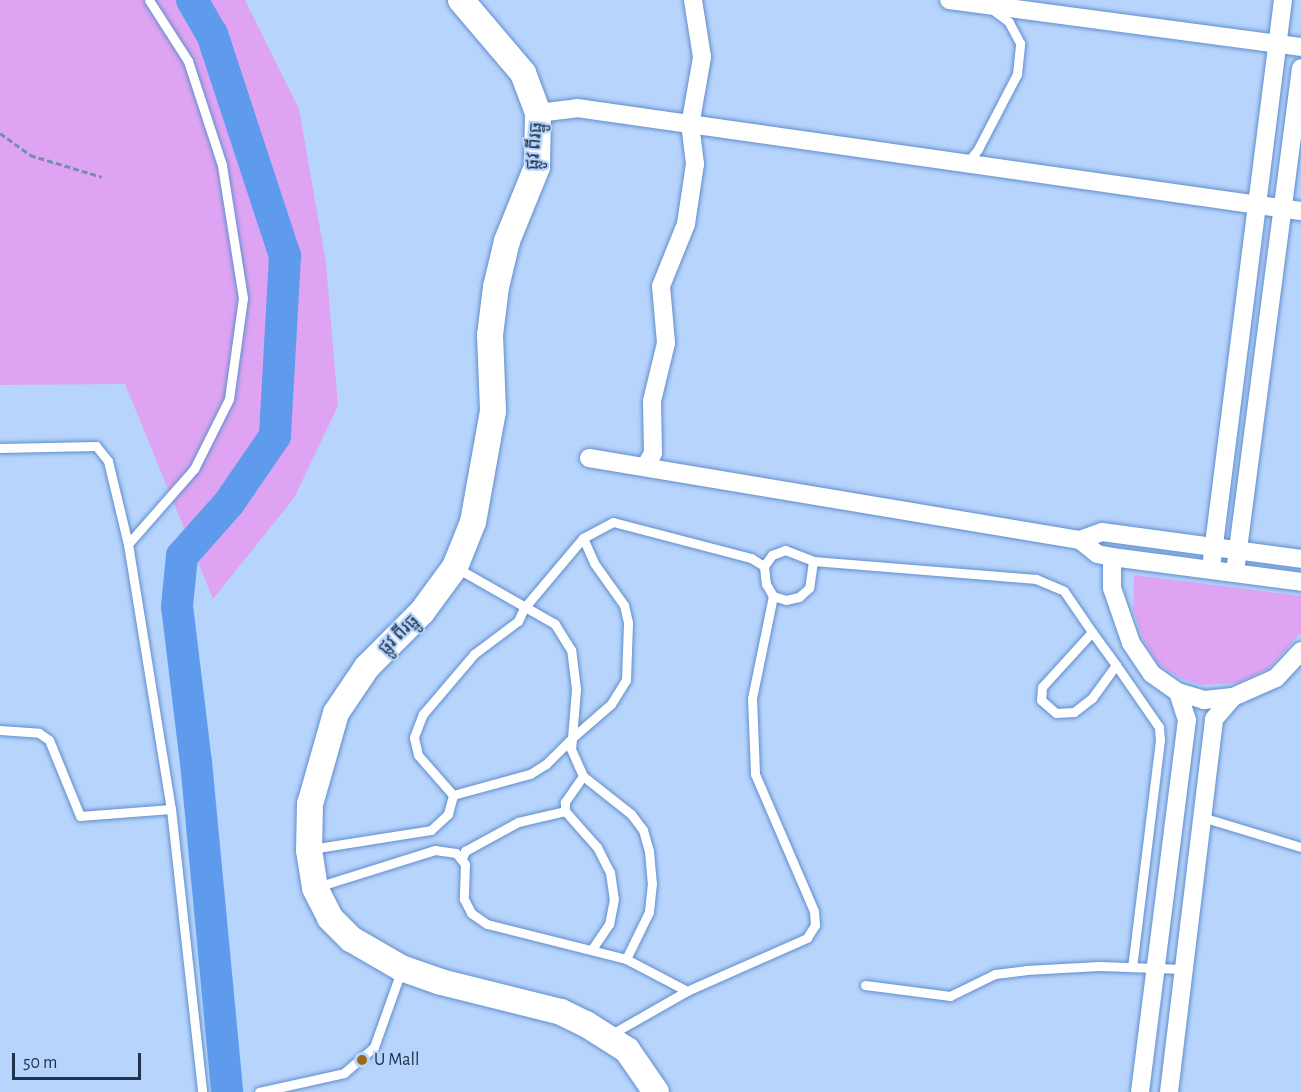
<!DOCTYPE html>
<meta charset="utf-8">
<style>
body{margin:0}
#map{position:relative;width:1301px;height:1092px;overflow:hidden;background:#b7d4fc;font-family:"Alegreya Sans","Noto Sans Khmer",sans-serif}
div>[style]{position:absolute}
.green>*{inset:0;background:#dea4f3}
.river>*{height:32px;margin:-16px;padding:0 16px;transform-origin:16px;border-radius:16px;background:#5e9bec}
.path>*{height:3px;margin-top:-1.5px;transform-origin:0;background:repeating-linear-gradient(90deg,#758eaf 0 6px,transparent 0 9px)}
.roads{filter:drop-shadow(0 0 2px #608ecc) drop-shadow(0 0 2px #608ecc)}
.lane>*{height:9px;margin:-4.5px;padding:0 4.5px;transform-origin:4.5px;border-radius:4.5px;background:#fff}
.street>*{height:18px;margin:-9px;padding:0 9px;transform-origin:9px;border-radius:9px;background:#fff}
.secondary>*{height:26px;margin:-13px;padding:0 13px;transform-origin:13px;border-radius:13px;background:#fff}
.dots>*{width:16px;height:16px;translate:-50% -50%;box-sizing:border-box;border:3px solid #b7d4fc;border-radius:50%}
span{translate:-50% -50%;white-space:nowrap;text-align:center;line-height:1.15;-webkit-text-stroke:4.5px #b7d4fc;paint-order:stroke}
.street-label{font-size:18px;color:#20334d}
.poi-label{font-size:18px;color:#20334d}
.left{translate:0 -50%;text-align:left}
.scale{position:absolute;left:12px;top:1053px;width:129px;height:27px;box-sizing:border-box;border:3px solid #20334d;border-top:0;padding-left:8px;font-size:18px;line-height:21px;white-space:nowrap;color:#20334d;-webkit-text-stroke:4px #b7d4fc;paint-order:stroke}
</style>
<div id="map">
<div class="green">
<i style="clip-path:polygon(0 0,245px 0,299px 109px,326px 263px,338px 406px,294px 498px,213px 599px,125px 384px,0 385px)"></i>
<i style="clip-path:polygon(1134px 575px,1301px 596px,1301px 633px,1268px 669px,1238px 683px,1202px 685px,1180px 678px,1158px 664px,1142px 637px,1133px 610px)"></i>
</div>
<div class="river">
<i style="left:192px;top:0;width:39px;rotate:60deg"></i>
<i style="left:212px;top:34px;width:234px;rotate:71.8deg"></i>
<i style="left:285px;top:256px;width:180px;rotate:93.2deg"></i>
<i style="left:275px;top:436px;width:81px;rotate:124.5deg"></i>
<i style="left:229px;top:503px;width:71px;rotate:131.6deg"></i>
<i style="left:182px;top:556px;width:50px;rotate:95.7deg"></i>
<i style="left:177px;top:606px;width:157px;rotate:83.1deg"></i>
<i style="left:196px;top:762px;width:331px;rotate:84.6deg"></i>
</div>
<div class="path">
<i style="left:0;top:133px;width:37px;rotate:36deg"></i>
<i style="left:30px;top:155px;width:75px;rotate:17deg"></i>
</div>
<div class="roads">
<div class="lane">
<i style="left:966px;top:164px;width:19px;rotate:-51deg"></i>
<i style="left:978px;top:149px;width:85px;rotate:-62.5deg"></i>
<i style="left:1017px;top:74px;width:31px;rotate:-84deg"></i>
<i style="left:1020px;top:43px;width:24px;rotate:-118deg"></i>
<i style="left:1009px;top:22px;width:21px;rotate:-143deg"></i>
<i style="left:0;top:448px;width:96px;rotate:-1.2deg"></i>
<i style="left:96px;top:446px;width:19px;rotate:51deg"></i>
<i style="left:108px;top:461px;width:85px;rotate:76.5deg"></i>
<i style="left:128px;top:544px;width:268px;rotate:80.8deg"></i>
<i style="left:171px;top:809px;width:285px;rotate:83.7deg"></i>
<i style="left:583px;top:538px;width:27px;rotate:66deg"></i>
<i style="left:594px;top:563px;width:52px;rotate:54.5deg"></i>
<i style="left:624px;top:605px;width:18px;rotate:77deg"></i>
<i style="left:628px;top:623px;width:57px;rotate:92deg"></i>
<i style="left:626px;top:680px;width:28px;rotate:122deg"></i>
<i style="left:611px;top:704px;width:52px;rotate:138.9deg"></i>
<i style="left:572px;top:738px;width:11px;rotate:95deg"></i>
<i style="left:571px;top:749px;width:30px;rotate:66deg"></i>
<i style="left:583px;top:776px;width:61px;rotate:38.4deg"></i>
<i style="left:631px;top:814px;width:20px;rotate:53deg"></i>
<i style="left:643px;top:830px;width:22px;rotate:74deg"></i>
<i style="left:649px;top:851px;width:32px;rotate:85deg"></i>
<i style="left:652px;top:883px;width:29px;rotate:96deg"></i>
<i style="left:649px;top:912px;width:52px;rotate:116.1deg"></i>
<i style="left:128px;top:544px;width:100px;rotate:-48.7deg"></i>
<i style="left:194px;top:469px;width:78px;rotate:-63.4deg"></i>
<i style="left:229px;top:399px;width:102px;rotate:-82.1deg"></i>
<i style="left:243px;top:298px;width:135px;rotate:-99deg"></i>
<i style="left:222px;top:165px;width:109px;rotate:-108.1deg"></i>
<i style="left:188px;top:61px;width:72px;rotate:-122.6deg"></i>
<i style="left:813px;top:561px;width:224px;rotate:4.6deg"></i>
<i style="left:1036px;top:579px;width:30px;rotate:23deg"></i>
<i style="left:1064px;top:591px;width:50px;rotate:55.7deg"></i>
<i style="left:1092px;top:632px;width:74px;rotate:132.3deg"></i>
<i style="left:1042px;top:687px;width:13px;rotate:94deg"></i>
<i style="left:1041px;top:700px;width:20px;rotate:41deg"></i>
<i style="left:1056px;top:713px;width:18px;rotate:-3deg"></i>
<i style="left:1074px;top:712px;width:23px;rotate:-38deg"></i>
<i style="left:1092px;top:698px;width:41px;rotate:-54deg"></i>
<i style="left:1116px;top:665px;width:41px;rotate:-126deg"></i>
<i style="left:764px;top:566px;width:14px;rotate:-54deg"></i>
<i style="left:772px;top:555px;width:14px;rotate:-21deg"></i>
<i style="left:785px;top:550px;width:30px;rotate:21deg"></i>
<i style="left:813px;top:561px;width:27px;rotate:98deg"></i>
<i style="left:809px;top:588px;width:13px;rotate:138deg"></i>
<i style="left:799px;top:597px;width:13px;rotate:167deg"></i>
<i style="left:786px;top:600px;width:14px;rotate:-163deg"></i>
<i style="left:1116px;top:665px;width:75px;rotate:55.3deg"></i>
<i style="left:1159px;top:727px;width:13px;rotate:86deg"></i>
<i style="left:1160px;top:740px;width:229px;rotate:97deg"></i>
<i style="left:0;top:730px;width:39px;rotate:4deg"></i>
<i style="left:39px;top:733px;width:12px;rotate:35deg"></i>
<i style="left:49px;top:740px;width:82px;rotate:67.8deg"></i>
<i style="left:80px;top:816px;width:91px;rotate:-4.4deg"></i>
<i style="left:583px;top:776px;width:32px;rotate:125deg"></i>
<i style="left:565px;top:802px;width:9px;rotate:90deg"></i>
<i style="left:565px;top:811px;width:48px;rotate:48.4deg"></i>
<i style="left:597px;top:847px;width:28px;rotate:63deg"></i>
<i style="left:610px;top:872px;width:27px;rotate:82deg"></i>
<i style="left:614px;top:899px;width:25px;rotate:101deg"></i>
<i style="left:609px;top:924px;width:29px;rotate:124deg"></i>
<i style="left:453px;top:795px;width:80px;rotate:-15.3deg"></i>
<i style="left:530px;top:774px;width:19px;rotate:-32deg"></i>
<i style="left:546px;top:764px;width:37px;rotate:-45deg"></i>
<i style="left:572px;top:738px;width:49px;rotate:-85.3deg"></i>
<i style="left:576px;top:689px;width:39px;rotate:-97deg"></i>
<i style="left:571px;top:650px;width:31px;rotate:-122deg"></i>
<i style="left:555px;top:624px;width:113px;rotate:-150.3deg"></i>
<i style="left:1202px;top:817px;width:103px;rotate:16.9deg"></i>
<i style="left:311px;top:849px;width:121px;rotate:-9deg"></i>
<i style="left:431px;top:830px;width:23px;rotate:-43deg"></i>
<i style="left:448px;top:814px;width:20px;rotate:-75deg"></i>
<i style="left:453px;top:795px;width:53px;rotate:-131.2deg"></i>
<i style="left:418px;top:755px;width:18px;rotate:-103deg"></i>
<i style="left:414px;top:737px;width:25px;rotate:-69deg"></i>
<i style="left:423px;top:714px;width:79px;rotate:-49.6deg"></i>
<i style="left:474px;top:654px;width:55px;rotate:-36.9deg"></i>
<i style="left:518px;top:621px;width:14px;rotate:-65deg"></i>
<i style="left:524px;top:608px;width:92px;rotate:-49.9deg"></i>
<i style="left:583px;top:538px;width:34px;rotate:-28deg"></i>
<i style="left:613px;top:522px;width:143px;rotate:14.6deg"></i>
<i style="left:751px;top:558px;width:15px;rotate:32deg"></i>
<i style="left:764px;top:566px;width:18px;rotate:84deg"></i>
<i style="left:766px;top:584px;width:14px;rotate:60deg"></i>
<i style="left:773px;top:596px;width:104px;rotate:101.6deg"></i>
<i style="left:752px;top:698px;width:76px;rotate:87.7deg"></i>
<i style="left:755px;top:774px;width:149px;rotate:66.7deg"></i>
<i style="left:814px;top:911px;width:14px;rotate:86deg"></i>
<i style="left:815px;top:925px;width:15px;rotate:122deg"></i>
<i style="left:807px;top:938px;width:131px;rotate:156.2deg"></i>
<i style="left:687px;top:991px;width:89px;rotate:150.3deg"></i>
<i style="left:462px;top:859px;width:9px;rotate:-69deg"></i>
<i style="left:465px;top:851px;width:60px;rotate:-28.7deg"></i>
<i style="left:518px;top:822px;width:48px;rotate:-13.2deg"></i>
<i style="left:317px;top:887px;width:124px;rotate:-17.4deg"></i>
<i style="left:435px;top:850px;width:21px;rotate:8deg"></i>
<i style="left:456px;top:853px;width:14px;rotate:51deg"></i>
<i style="left:465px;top:864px;width:35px;rotate:92deg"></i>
<i style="left:464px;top:899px;width:16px;rotate:63deg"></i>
<i style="left:471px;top:913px;width:19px;rotate:35deg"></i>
<i style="left:487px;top:924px;width:143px;rotate:14.1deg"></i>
<i style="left:626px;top:959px;width:69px;rotate:27.7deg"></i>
<i style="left:865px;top:985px;width:86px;rotate:7.4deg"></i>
<i style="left:950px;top:996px;width:50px;rotate:-26.1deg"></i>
<i style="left:995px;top:974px;width:31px;rotate:-7deg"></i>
<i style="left:1026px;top:970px;width:73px;rotate:-3.1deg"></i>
<i style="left:1099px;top:966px;width:85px;rotate:2deg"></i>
<i style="left:259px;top:1092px;width:87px;rotate:-12.6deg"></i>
<i style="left:344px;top:1073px;width:28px;rotate:-41deg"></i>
<i style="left:365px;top:1055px;width:12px;rotate:-42deg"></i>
<i style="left:374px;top:1047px;width:81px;rotate:-70.4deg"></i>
</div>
<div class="street">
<i style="left:949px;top:0;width:355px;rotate:7.6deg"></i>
<i style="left:538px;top:113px;width:39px;rotate:-7deg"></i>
<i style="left:577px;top:108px;width:731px;rotate:8.1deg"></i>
<i style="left:589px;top:458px;width:498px;rotate:9.5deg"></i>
<i style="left:1080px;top:540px;width:23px;rotate:-20deg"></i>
<i style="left:1102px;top:532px;width:201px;rotate:7.7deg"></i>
<i style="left:645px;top:467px;width:16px;rotate:-60deg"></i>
<i style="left:653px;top:453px;width:52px;rotate:-91.1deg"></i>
<i style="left:652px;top:401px;width:60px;rotate:-76.4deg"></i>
<i style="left:666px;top:343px;width:57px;rotate:-95deg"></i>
<i style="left:661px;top:286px;width:67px;rotate:-68deg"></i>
<i style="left:686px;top:224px;width:61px;rotate:-81.5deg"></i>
<i style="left:695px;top:164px;width:38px;rotate:-97deg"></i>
<i style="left:690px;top:126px;width:70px;rotate:-80.1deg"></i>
<i style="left:702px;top:57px;width:58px;rotate:-99deg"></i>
<i style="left:1080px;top:540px;width:22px;rotate:39deg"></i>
<i style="left:1097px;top:554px;width:15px;rotate:11deg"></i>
<i style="left:1112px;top:557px;width:191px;rotate:7.5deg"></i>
<i style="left:1112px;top:557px;width:31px;rotate:90deg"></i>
<i style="left:1112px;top:588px;width:58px;rotate:70.9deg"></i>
<i style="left:1131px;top:643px;width:37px;rotate:56deg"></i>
<i style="left:1152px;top:674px;width:32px;rotate:35deg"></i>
<i style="left:1178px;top:692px;width:27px;rotate:17deg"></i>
<i style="left:1204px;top:700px;width:29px;rotate:-6deg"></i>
<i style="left:1233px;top:697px;width:47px;rotate:-23.8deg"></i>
<i style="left:1276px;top:678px;width:37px;rotate:-47deg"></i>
<i style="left:1211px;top:568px;width:573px;rotate:-82.78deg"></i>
<i style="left:1235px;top:572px;width:508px;rotate:-82.54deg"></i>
<i style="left:1140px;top:1092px;width:375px;rotate:-82.8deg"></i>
<i style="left:1187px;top:720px;width:29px;rotate:-108deg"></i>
<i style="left:1169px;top:1092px;width:376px;rotate:-83.1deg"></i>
<i style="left:1214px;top:719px;width:29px;rotate:-49deg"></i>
</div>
<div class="secondary">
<i style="left:461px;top:0;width:96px;rotate:49.7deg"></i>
<i style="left:523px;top:73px;width:43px;rotate:69.4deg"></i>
<i style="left:538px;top:113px;width:54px;rotate:91.1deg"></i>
<i style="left:537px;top:167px;width:80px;rotate:112.1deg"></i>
<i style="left:507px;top:241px;width:47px;rotate:103.4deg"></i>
<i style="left:496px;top:287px;width:48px;rotate:97.1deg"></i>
<i style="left:490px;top:335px;width:76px;rotate:87.7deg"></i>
<i style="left:493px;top:411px;width:113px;rotate:100.2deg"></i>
<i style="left:473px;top:522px;width:48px;rotate:111.8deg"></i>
<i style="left:455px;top:567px;width:56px;rotate:126.3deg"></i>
<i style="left:422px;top:612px;width:78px;rotate:135deg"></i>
<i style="left:367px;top:667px;width:55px;rotate:124deg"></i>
<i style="left:336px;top:713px;width:95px;rotate:105.9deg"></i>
<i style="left:310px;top:804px;width:46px;rotate:91.2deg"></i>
<i style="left:309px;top:850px;width:38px;rotate:81deg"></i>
<i style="left:315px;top:888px;width:34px;rotate:63deg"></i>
<i style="left:330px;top:918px;width:30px;rotate:45deg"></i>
<i style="left:351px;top:939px;width:58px;rotate:30.1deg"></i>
<i style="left:401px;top:968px;width:42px;rotate:19.3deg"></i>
<i style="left:441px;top:982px;width:124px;rotate:14deg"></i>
<i style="left:561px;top:1012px;width:28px;rotate:26deg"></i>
<i style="left:586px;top:1024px;width:49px;rotate:32.4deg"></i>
<i style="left:627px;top:1050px;width:51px;rotate:55.4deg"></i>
</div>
</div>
<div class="dots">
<i style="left:362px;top:1060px;background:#986a19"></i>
</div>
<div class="street-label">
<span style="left:535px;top:146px;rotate:-85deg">ផ្លូវ ពីរធ្នូ</span>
<span style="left:399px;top:635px;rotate:-45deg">ផ្លូវ ពីរធ្នូ</span>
</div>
<div class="poi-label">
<span class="left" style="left:374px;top:1060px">U Mall</span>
</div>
<div class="scale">50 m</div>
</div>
